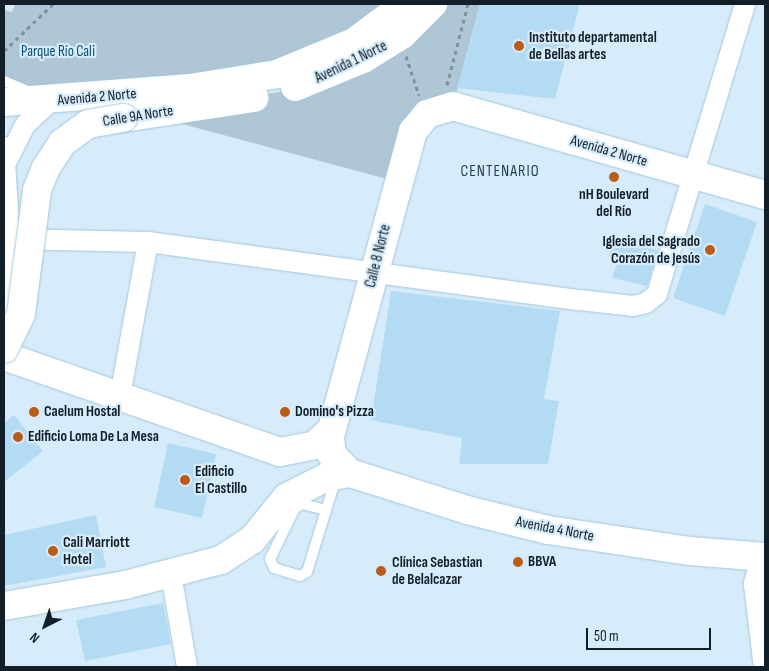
<!DOCTYPE html>
<meta charset="utf-8">
<style>
body{margin:0}
#map{position:relative;width:769px;height:671px;overflow:hidden;background:#d7ecfa;font-family:"Sofia Sans Condensed",sans-serif}
div>[style]{position:absolute}
.green>*{inset:0;background:#afc6d5}
.building>*{inset:0;background:#b4dbf4}
.path>*{height:3px;margin-top:-1.5px;transform-origin:0;background:repeating-linear-gradient(90deg,#80919d 0 4px,transparent 0 8px)}
.roads{filter:drop-shadow(0 0 1px #a4c7dd) drop-shadow(0 0 1px #a4c7dd)}
.service>*{height:10px;margin:-5px;padding:0 5px;transform-origin:5px;border-radius:5px;background:#fff}
.minor>*{height:20px;margin:-10px;padding:0 10px;transform-origin:10px;border-radius:10px;background:#fff}
.tertiary>*{height:25px;margin:-12.5px;padding:0 12.5px;transform-origin:12.5px;border-radius:12.5px;background:#fff}
.secondary>*{height:28px;margin:-14px;padding:0 14px;transform-origin:14px;border-radius:14px;background:#fff}
.primary>*{height:28px;margin:-14px;padding:0 14px;transform-origin:14px;border-radius:14px;background:#fff}
.bridges{filter:drop-shadow(0 0 1px #a4c7dd) drop-shadow(0 0 1px #a4c7dd)}
.primary-bridge>*{height:28px;margin:-14px;padding:0 14px;transform-origin:14px;border-radius:14px;background:#fff}
.dots>*{width:14px;height:14px;translate:-50% -50%;box-sizing:border-box;border:2px solid #d7ecfa;border-radius:50%}
span{translate:-50% -50%;white-space:nowrap;text-align:center;line-height:1.15;-webkit-text-stroke:4.5px #d7ecfa;paint-order:stroke}
.poi-label{font-size:15px;color:#121f28;font-weight:700}
.left{translate:0 -50%;text-align:left}
.right{translate:-100% -50%;text-align:right}
.park-label{font-size:15px;color:#094f71}
.street-label{font-size:15px;color:#121f28}
.neighbourhood-label{font-size:16px;color:#1e3c4f;letter-spacing:1px}
.frame{position:absolute;inset:0;border:5px solid #121f28;pointer-events:none}
.north{position:absolute;left:20px;top:601px;width:50px;height:50px;-webkit-text-stroke:4px #d7ecfa;paint-order:stroke;rotate:221deg;font-size:14px;font-weight:700;line-height:20px;text-align:center;color:#121f28}
.north::after{content:'';display:block;margin:auto;width:18px;height:22px;background:#121f28;clip-path:polygon(50% 0,100% 100%,50% 72%,0 100%)}
.scale{position:absolute;left:586px;top:628px;width:125px;height:22px;box-sizing:border-box;border:2px solid #121f28;border-top:0;padding-left:6px;font-size:15px;line-height:18px;white-space:nowrap;color:#121f28;-webkit-text-stroke:4px #d7ecfa;paint-order:stroke}
</style>
<div id="map">
<div class="green">
<i style="clip-path:polygon(15px 4px,405px 4px,323px 57px,4px 102px,4px 10px,12px 12px)"></i>
<i style="clip-path:polygon(433px 4px,480px 4px,453px 106px,387px 179px,145px 114px,286px 91px)"></i>
</div>
<div class="building">
<i style="clip-path:polygon(480px 4px,580px 4px,555px 99px,457px 88px)"></i>
<i style="clip-path:polygon(705px 204px,757px 222px,725px 316px,673px 298px)"></i>
<i style="clip-path:polygon(612px 238px,658px 250px,647px 286px,612px 278px,619px 259px,609px 256px)"></i>
<i style="clip-path:polygon(391px 291px,560px 311px,544px 399px,559px 401px,548px 464px,459px 464px,462px 438px,371px 420px)"></i>
<i style="clip-path:polygon(14px 415px,43px 451px,4px 482px,4px 423px)"></i>
<i style="clip-path:polygon(168px 443px,216px 454px,202px 518px,154px 507px)"></i>
<i style="clip-path:polygon(96px 515px,106px 567px,4px 586px,4px 535px)"></i>
<i style="clip-path:polygon(163px 603px,171px 644px,85px 661px,76px 620px)"></i>
</div>
<div class="path">
<i style="left:4px;top:51px;width:68px;rotate:-43.8deg"></i>
<i style="left:406px;top:56px;width:41px;rotate:71.6deg"></i>
<i style="left:447px;top:85px;width:84px;rotate:-75.5deg"></i>
</div>
<div class="roads">
<div class="service">
<i style="left:4px;top:81px;width:28px;rotate:23deg"></i>
<i style="left:326px;top:510px;width:25px;rotate:-166deg"></i>
<i style="left:302px;top:504px;width:8px;rotate:150deg"></i>
<i style="left:295px;top:508px;width:57px;rotate:116.1deg"></i>
<i style="left:270px;top:559px;width:10px;rotate:66deg"></i>
<i style="left:274px;top:568px;width:27px;rotate:17deg"></i>
<i style="left:300px;top:576px;width:8px;rotate:-30deg"></i>
<i style="left:307px;top:572px;width:98px;rotate:-72.9deg"></i>
</div>
<div class="minor">
<i style="left:4px;top:147px;width:92px;rotate:86.3deg"></i>
<i style="left:10px;top:239px;width:93px;rotate:91.2deg"></i>
<i style="left:7px;top:161px;width:40px;rotate:-63.4deg"></i>
<i style="left:25px;top:125px;width:35px;rotate:-43deg"></i>
<i style="left:10px;top:239px;width:138px;rotate:1.2deg"></i>
<i style="left:148px;top:242px;width:435px;rotate:7.7deg"></i>
<i style="left:579px;top:300px;width:54px;rotate:6.3deg"></i>
<i style="left:633px;top:306px;width:13px;rotate:-13deg"></i>
<i style="left:646px;top:303px;width:14px;rotate:-39deg"></i>
<i style="left:657px;top:294px;width:303px;rotate:-73.1deg"></i>
<i style="left:120px;top:396px;width:157px;rotate:-79.7deg"></i>
<i style="left:171px;top:574px;width:94px;rotate:80.2deg"></i>
</div>
<div class="tertiary">
<i style="left:763px;top:557px;width:28px;rotate:105deg"></i>
<i style="left:756px;top:584px;width:76px;rotate:83.2deg"></i>
</div>
<div class="secondary">
<i style="left:765px;top:195px;width:324px;rotate:-164.1deg"></i>
<i style="left:453px;top:106px;width:27px;rotate:163deg"></i>
<i style="left:427px;top:114px;width:22px;rotate:129deg"></i>
<i style="left:413px;top:131px;width:317px;rotate:105.2deg"></i>
<i style="left:330px;top:437px;width:18px;rotate:84deg"></i>
<i style="left:332px;top:455px;width:25px;rotate:45deg"></i>
<i style="left:350px;top:473px;width:123px;rotate:17.5deg"></i>
<i style="left:467px;top:510px;width:83px;rotate:13.9deg"></i>
<i style="left:548px;top:530px;width:144px;rotate:8.4deg"></i>
<i style="left:690px;top:551px;width:75px;rotate:4.6deg"></i>
<i style="left:4px;top:356px;width:292px;rotate:19.2deg"></i>
<i style="left:280px;top:452px;width:36px;rotate:-11deg"></i>
<i style="left:315px;top:445px;width:23px;rotate:-43deg"></i>
<i style="left:4px;top:606px;width:123px;rotate:-9.8deg"></i>
<i style="left:125px;top:585px;width:99px;rotate:-14.6deg"></i>
<i style="left:221px;top:560px;width:37px;rotate:-33deg"></i>
<i style="left:252px;top:540px;width:55px;rotate:-50.9deg"></i>
<i style="left:287px;top:497px;width:45px;rotate:-26.6deg"></i>
<i style="left:327px;top:477px;width:23px;rotate:-10deg"></i>
</div>
<div class="primary">
<i style="left:295px;top:87px;width:74px;rotate:-22.4deg"></i>
<i style="left:363px;top:59px;width:46px;rotate:-31.6deg"></i>
<i style="left:402px;top:35px;width:44px;rotate:-45deg"></i>
<i style="left:4px;top:102px;width:187px;rotate:-4.3deg"></i>
<i style="left:190px;top:88px;width:88px;rotate:-9.1deg"></i>
<i style="left:277px;top:74px;width:83px;rotate:-22.6deg"></i>
<i style="left:354px;top:42px;width:64px;rotate:-36.7deg"></i>
<i style="left:123px;top:118px;width:133px;rotate:-8.7deg"></i>
</div>
</div>
<div class="bridges">
<div class="primary-bridge">
<i style="left:4px;top:349px;width:39px;rotate:-64deg"></i>
<i style="left:21px;top:314px;width:125px;rotate:-82.6deg"></i>
<i style="left:37px;top:190px;width:24px;rotate:-68deg"></i>
<i style="left:46px;top:168px;width:30px;rotate:-57deg"></i>
<i style="left:62px;top:143px;width:32px;rotate:-36deg"></i>
<i style="left:88px;top:124px;width:36px;rotate:-10deg"></i>
</div>
</div>
<div class="dots">
<i style="left:519px;top:46px;background:#bb5b16"></i>
<i style="left:614px;top:177px;background:#bb5b16"></i>
<i style="left:710px;top:250px;background:#bb5b16"></i>
<i style="left:34px;top:412px;background:#bb5b16"></i>
<i style="left:285px;top:412px;background:#bb5b16"></i>
<i style="left:18px;top:437px;background:#bb5b16"></i>
<i style="left:185px;top:480px;background:#bb5b16"></i>
<i style="left:53px;top:551px;background:#bb5b16"></i>
<i style="left:518px;top:562px;background:#bb5b16"></i>
<i style="left:381px;top:571px;background:#bb5b16"></i>
</div>
<div class="poi-label">
<span class="left" style="left:529px;top:46px">Instituto departamental<br>de Bellas artes</span>
<span style="left:614px;top:203px">nH Boulevard<br>del Río</span>
<span class="right" style="left:700px;top:250px">Iglesia del Sagrado<br>Corazón de Jesús</span>
<span class="left" style="left:44px;top:412px">Caelum Hostal</span>
<span class="left" style="left:295px;top:412px">Domino's Pizza</span>
<span class="left" style="left:28px;top:437px">Edificio Loma De La Mesa</span>
<span class="left" style="left:195px;top:480px">Edificio<br>El Castillo</span>
<span class="left" style="left:63px;top:551px">Cali Marriott<br>Hotel</span>
<span class="left" style="left:392px;top:571px">Clínica Sebastian<br>de Belalcazar</span>
<span class="left" style="left:528px;top:562px">BBVA</span>
</div>
<div class="park-label">
<span style="left:58px;top:52px">Parque Río Cali</span>
</div>
<div class="street-label">
<span style="left:351px;top:62px;rotate:-26deg">Avenida 1 Norte</span>
<span style="left:97px;top:97px;rotate:-5deg">Avenida 2 Norte</span>
<span style="left:138px;top:116px;rotate:-9deg">Calle 9A Norte</span>
<span style="left:609px;top:151px;rotate:16deg">Avenida 2 Norte</span>
<span style="left:378px;top:256px;rotate:-76deg">Calle 8 Norte</span>
<span style="left:555px;top:529px;rotate:11deg">Avenida 4 Norte</span>
</div>
<div class="neighbourhood-label">
<span style="left:500px;top:172px">CENTENARIO</span>
</div>
<div class="frame"></div>
<div class="north">N</div>
<div class="scale">50 m</div>
</div>
